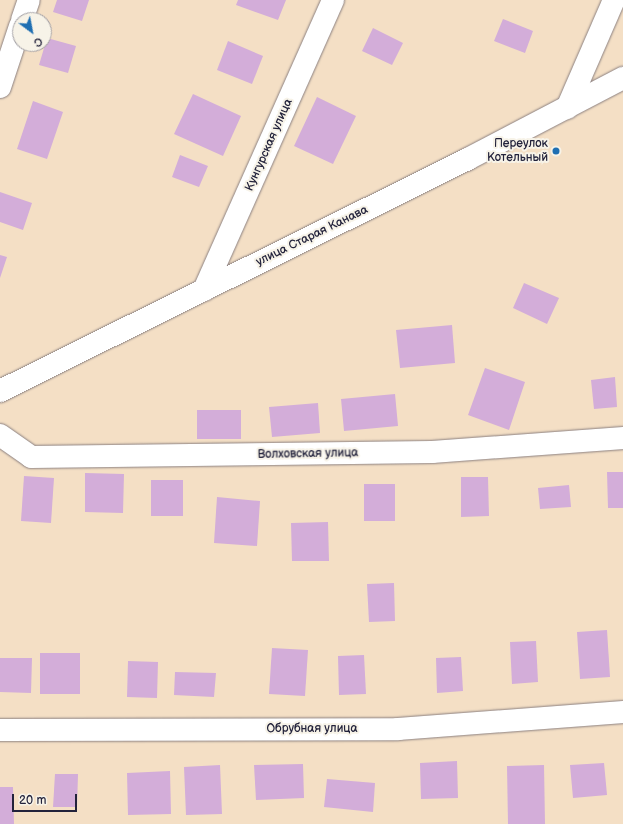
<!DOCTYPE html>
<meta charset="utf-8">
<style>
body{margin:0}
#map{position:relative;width:623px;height:824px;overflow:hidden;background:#f4dfc5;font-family:"Balsamiq Sans",sans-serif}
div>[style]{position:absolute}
.building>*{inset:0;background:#d3add9}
.roads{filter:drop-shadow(0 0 1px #8b8080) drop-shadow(0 0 1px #8b8080)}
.minor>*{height:22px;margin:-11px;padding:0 11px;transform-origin:11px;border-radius:11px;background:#fff}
.tertiary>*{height:22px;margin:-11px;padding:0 11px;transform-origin:11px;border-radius:11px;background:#fff}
.dots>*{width:11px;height:11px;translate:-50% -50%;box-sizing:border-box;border:2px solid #f7f3e8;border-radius:50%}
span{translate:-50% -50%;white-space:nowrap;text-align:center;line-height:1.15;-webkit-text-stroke:4px #f7f3e8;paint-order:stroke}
.poi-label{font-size:12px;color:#22223b}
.right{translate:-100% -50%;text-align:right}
.street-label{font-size:12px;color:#22223b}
.north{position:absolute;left:12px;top:12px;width:40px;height:40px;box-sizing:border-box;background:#f7f3e8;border:1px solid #a29fa3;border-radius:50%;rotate:148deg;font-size:11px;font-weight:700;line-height:16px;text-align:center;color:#22223b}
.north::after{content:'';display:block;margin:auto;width:14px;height:18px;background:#1f6fb2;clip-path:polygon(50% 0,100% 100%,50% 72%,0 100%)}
.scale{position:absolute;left:12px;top:794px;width:65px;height:18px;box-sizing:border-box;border:2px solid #22223b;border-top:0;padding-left:5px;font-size:12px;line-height:14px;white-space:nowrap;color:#22223b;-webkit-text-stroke:3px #f7f3e8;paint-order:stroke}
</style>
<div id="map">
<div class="building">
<i style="clip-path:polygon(57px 0,89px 0,82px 21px,53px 12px)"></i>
<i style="clip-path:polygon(238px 0,286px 0,278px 20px,236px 5px)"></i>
<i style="clip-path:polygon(503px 19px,533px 31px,525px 53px,494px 41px)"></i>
<i style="clip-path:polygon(373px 28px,403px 43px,392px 65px,362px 51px)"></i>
<i style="clip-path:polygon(47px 38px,76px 46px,68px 73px,39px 65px)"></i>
<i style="clip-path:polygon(228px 41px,263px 56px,252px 84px,217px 70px)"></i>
<i style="clip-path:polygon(193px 94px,241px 116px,223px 156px,174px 134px)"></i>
<i style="clip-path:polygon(317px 97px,356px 116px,333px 164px,294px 146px)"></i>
<i style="clip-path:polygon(33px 101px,63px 112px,47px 159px,17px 149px)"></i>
<i style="clip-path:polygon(180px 155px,208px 166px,199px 187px,172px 177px)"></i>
<i style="clip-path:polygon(0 192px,32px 203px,23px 230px,0 222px)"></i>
<i style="clip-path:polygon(0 255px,7px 257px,0 278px)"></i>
<i style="clip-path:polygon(524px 283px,559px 298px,547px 324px,513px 308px)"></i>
<i style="clip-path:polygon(452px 325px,455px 363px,400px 368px,396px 330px)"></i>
<i style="clip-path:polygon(485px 368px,525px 382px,509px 430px,468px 415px)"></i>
<i style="clip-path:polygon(615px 377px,617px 407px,594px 409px,591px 380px)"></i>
<i style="clip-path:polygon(395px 394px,398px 426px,344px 431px,341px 399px)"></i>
<i style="clip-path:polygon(318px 403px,320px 433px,272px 437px,269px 407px)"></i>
<i style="clip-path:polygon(197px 410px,241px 410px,241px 439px,197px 439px)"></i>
<i style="clip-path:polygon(607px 472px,623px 472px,623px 508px,608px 508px)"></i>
<i style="clip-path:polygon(85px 473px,124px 474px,123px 513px,85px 512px)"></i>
<i style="clip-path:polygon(24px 476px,54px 478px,51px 523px,21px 521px)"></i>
<i style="clip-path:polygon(461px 477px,488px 477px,489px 516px,461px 517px)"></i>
<i style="clip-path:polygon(151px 480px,183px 480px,183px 516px,151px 516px)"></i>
<i style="clip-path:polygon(364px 484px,395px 484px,395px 521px,364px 521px)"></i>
<i style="clip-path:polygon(569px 485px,571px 507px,540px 509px,538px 488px)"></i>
<i style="clip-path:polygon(217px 497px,260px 501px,257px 546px,214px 543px)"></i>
<i style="clip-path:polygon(328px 522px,329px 561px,292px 561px,291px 523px)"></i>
<i style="clip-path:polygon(394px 583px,395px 621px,369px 622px,367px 584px)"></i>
<i style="clip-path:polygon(607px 630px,610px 677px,580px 679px,577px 632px)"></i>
<i style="clip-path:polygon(536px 641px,538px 682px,512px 684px,510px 642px)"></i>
<i style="clip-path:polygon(272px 648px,308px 650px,305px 696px,269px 694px)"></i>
<i style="clip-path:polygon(40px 653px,80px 653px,80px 694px,40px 694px)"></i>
<i style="clip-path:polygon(364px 655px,366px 694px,339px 695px,338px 656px)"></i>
<i style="clip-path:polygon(461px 657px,463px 691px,437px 693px,436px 658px)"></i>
<i style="clip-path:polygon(0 658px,32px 658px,31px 693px,0 692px)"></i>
<i style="clip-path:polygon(128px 661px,158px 662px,157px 698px,127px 697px)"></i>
<i style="clip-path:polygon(175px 672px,216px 673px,214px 697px,174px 695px)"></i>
<i style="clip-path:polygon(457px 761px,458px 798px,421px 799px,420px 763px)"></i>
<i style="clip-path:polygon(604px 763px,607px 795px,573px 798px,570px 765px)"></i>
<i style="clip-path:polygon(303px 764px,304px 798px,256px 800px,254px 765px)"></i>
<i style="clip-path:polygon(220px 765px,222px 814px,186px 815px,184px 767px)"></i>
<i style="clip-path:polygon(544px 765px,545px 824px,508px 824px,507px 766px)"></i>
<i style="clip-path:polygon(170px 771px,171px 814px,128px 815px,127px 773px)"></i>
<i style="clip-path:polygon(55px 774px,78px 774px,77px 807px,53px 807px)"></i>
<i style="clip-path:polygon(327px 779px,375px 783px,373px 812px,324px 807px)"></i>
<i style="clip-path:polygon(0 787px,13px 787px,14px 824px,0 824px)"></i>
</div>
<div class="roads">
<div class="minor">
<i style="left:22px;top:20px;width:21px;rotate:-71deg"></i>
<i style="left:0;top:87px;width:64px;rotate:-71.8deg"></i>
<i style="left:567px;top:108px;width:118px;rotate:-66.5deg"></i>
<i style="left:204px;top:290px;width:317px;rotate:-66deg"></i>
<i style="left:0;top:435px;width:38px;rotate:35deg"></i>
<i style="left:31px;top:457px;width:401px;rotate:-0.7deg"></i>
<i style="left:432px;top:452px;width:192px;rotate:-4.2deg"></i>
<i style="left:0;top:730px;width:398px;rotate:-0.1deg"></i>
<i style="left:398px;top:729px;width:226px;rotate:-4.3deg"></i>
</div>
<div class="tertiary">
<i style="left:0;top:391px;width:522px;rotate:-26.37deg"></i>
<i style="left:468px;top:159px;width:175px;rotate:-27.6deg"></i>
</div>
</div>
<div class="dots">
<i style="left:556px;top:151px;background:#1f6fb2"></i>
</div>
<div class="poi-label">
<span class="right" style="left:548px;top:151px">Переулок<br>Котельный</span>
</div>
<div class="street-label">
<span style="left:269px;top:145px;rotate:-66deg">Кунгурская улица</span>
<span style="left:312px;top:236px;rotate:-26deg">улица Старая Канава</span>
<span style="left:308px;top:454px;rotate:-1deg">Волховская улица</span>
<span style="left:312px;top:729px">Обрубная улица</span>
</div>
<div class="north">С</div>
<div class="scale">20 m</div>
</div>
